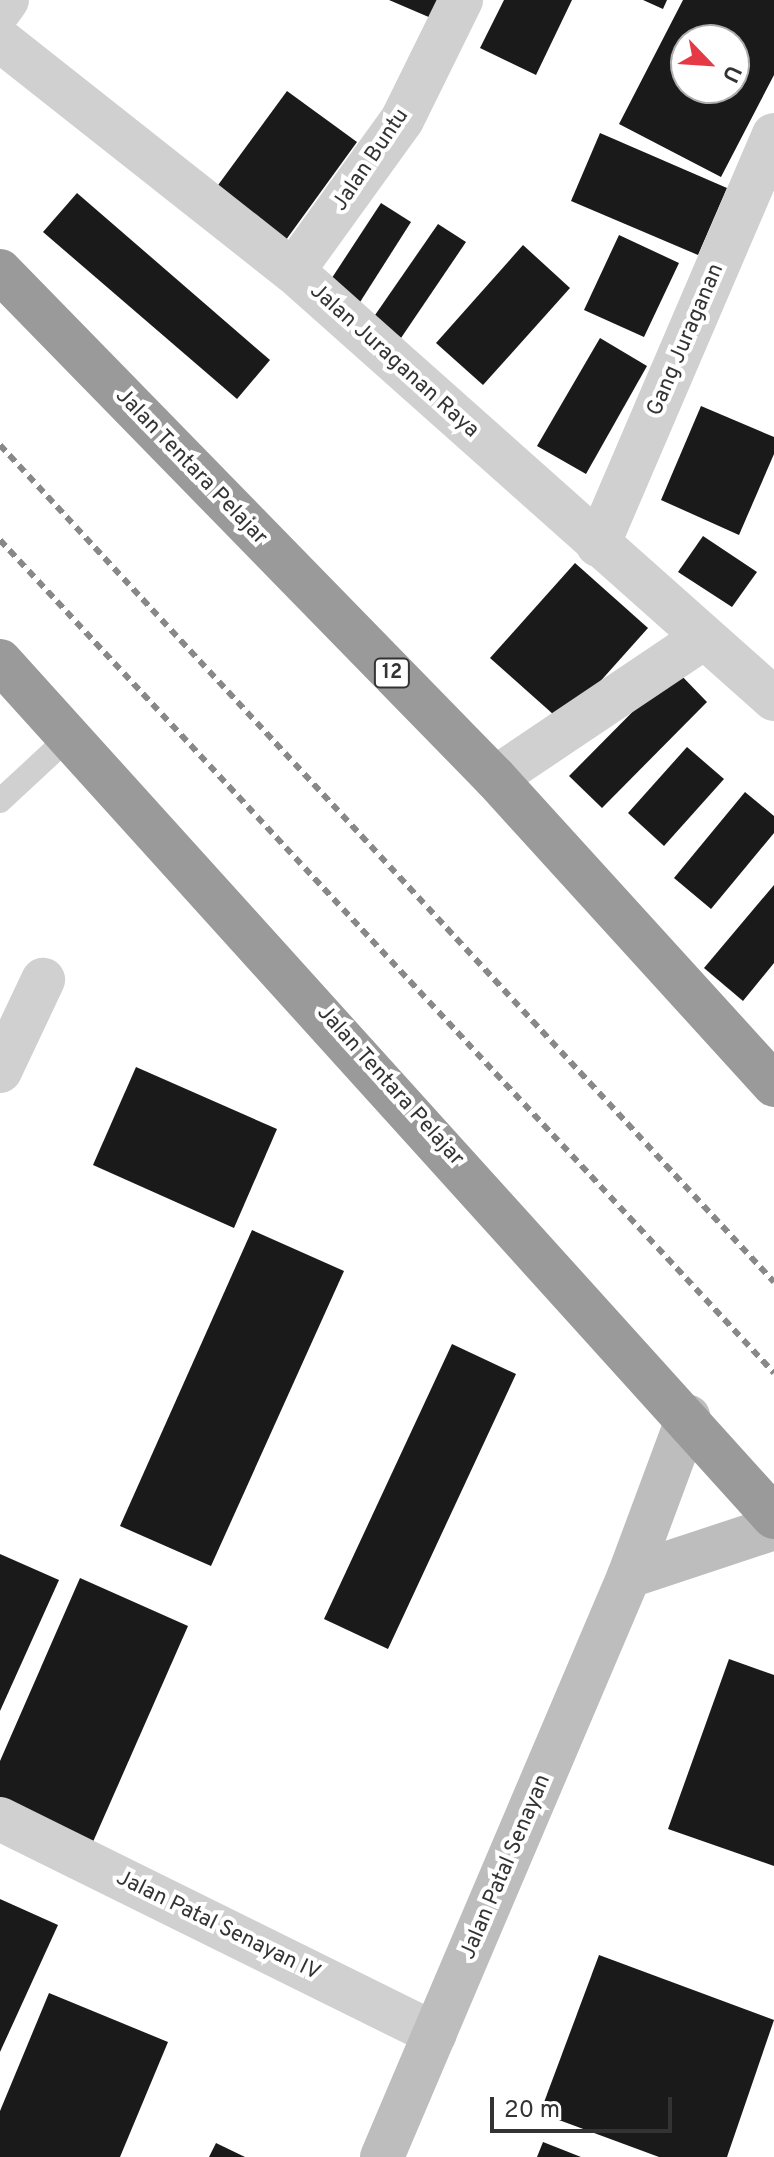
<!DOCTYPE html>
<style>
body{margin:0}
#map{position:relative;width:774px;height:2157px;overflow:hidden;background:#fff;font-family:Overpass,sans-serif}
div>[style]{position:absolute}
.building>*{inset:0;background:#1a1a1a}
.lane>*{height:24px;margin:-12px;padding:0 12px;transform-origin:12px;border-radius:12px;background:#d0d0d0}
.street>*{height:44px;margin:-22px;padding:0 22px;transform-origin:22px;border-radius:22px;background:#d0d0d0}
.secondary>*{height:44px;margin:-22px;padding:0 22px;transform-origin:22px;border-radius:22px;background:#bdbdbd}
.highway>*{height:44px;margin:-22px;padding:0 22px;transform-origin:22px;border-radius:22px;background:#9a9a9a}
.rail>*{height:6px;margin-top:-3px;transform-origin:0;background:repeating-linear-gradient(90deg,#888 0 8px,transparent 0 14px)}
span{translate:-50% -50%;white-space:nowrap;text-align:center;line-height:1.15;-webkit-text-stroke:8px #fff;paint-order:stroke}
.shield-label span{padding:2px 6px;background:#fff;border:2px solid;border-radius:6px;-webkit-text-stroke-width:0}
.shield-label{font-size:20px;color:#333;font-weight:700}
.street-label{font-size:22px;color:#333}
.north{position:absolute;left:670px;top:24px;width:80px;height:80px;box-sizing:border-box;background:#fff;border:2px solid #adadad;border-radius:50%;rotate:115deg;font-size:22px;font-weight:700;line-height:32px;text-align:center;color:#333}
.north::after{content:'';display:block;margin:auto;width:28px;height:36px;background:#e63946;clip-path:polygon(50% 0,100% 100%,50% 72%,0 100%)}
.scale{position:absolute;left:490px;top:2097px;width:182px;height:36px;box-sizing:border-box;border:4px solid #333;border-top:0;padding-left:10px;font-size:24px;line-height:28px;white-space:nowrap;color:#333;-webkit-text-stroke:6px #fff;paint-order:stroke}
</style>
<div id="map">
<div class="building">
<i style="clip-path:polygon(389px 0,439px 0,431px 18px)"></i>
<i style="clip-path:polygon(504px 0,572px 0,536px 75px,480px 48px)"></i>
<i style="clip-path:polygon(643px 0,667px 0,663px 9px)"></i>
<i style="clip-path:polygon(evenodd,683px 0,774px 0,774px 75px,721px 177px,619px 124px,683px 0,686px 40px,734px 40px,734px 88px,686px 88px,686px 40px)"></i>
<i style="clip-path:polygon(287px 91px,357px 142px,283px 244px,213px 192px)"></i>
<i style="clip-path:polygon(600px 133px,727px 188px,698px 255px,571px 201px)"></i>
<i style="clip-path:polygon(77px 193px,270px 360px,237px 399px,43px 232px)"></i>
<i style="clip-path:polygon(381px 203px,411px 222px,355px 310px,324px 290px)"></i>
<i style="clip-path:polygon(438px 224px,466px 242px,401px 338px,373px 318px)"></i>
<i style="clip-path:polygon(619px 235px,679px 263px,644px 337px,584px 310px)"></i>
<i style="clip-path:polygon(523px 245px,570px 288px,483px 385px,436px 343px)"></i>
<i style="clip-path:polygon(600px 338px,647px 366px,586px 474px,537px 446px)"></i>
<i style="clip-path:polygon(701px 406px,774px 437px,774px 454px,739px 535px,661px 500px)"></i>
<i style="clip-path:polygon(703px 536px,757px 572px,732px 607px,678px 572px)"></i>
<i style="clip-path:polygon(575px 563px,648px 628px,563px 723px,490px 658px)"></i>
<i style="clip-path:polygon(675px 669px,707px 702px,602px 808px,569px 776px)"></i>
<i style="clip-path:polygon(687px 747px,724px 779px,664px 846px,628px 813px)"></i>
<i style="clip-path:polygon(745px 792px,774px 816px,774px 833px,711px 909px,674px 878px)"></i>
<i style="clip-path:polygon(774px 885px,774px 963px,743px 1001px,704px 968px)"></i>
<i style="clip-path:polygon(136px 1067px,277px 1129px,234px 1228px,93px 1165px)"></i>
<i style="clip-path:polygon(252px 1230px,344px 1271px,211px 1566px,120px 1526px)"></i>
<i style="clip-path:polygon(452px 1344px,516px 1374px,388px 1649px,324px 1619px)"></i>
<i style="clip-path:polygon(0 1554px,59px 1580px,0 1711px)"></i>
<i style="clip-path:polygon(80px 1578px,188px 1626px,89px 1851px,0 1811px,0 1761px)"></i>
<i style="clip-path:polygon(729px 1659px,774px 1675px,774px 1866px,668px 1829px)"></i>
<i style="clip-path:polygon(0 1899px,58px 1925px,0 2052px)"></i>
<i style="clip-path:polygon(599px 1955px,774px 2020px,727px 2157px,659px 2157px,540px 2113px)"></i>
<i style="clip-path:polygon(49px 1993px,168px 2042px,120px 2157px,0 2157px,0 2111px)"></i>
<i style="clip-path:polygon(543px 2142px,581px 2157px,537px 2157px)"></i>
<i style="clip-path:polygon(216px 2143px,245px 2157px,209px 2157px)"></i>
</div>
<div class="lane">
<i style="left:0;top:801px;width:96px;rotate:-42.9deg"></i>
</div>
<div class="street">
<i style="left:0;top:10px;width:12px;rotate:-55deg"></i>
<i style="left:0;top:40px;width:373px;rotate:38.3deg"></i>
<i style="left:293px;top:271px;width:644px;rotate:41.66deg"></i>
<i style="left:293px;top:271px;width:186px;rotate:-54.2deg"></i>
<i style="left:402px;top:120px;width:134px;rotate:-63.8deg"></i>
<i style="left:598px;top:545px;width:446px;rotate:-66.8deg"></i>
<i style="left:495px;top:778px;width:249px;rotate:-33.9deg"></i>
<i style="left:0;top:1071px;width:101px;rotate:-64.7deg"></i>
<i style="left:0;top:1819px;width:485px;rotate:26.3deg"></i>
</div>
<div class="secondary">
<i style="left:629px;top:1576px;width:153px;rotate:-18.3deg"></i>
<i style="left:382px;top:2157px;width:631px;rotate:-66.97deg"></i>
<i style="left:629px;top:1576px;width:170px;rotate:-69.6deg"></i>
</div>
<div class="highway">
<i style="left:0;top:271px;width:709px;rotate:45.69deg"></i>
<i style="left:495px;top:778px;width:415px;rotate:47.7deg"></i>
<i style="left:0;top:661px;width:1154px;rotate:47.88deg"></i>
</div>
<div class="rail">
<i style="left:0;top:445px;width:1140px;rotate:47.24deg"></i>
<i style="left:0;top:540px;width:1137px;rotate:47.1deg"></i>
</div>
<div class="shield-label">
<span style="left:392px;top:673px">12</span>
</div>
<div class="street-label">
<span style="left:371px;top:160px;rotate:-56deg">Jalan Buntu</span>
<span style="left:686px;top:340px;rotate:-67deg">Gang Juraganan</span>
<span style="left:394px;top:361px;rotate:42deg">Jalan Juraganan Raya</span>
<span style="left:191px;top:467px;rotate:46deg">Jalan Tentara Pelajar</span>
<span style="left:390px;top:1086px;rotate:48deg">Jalan Tentara Pelajar</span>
<span style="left:506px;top:1867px;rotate:-67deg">Jalan Patal Senayan</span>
<span style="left:218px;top:1926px;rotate:26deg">Jalan Patal Senayan IV</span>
</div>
<div class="north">U</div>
<div class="scale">20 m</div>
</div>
